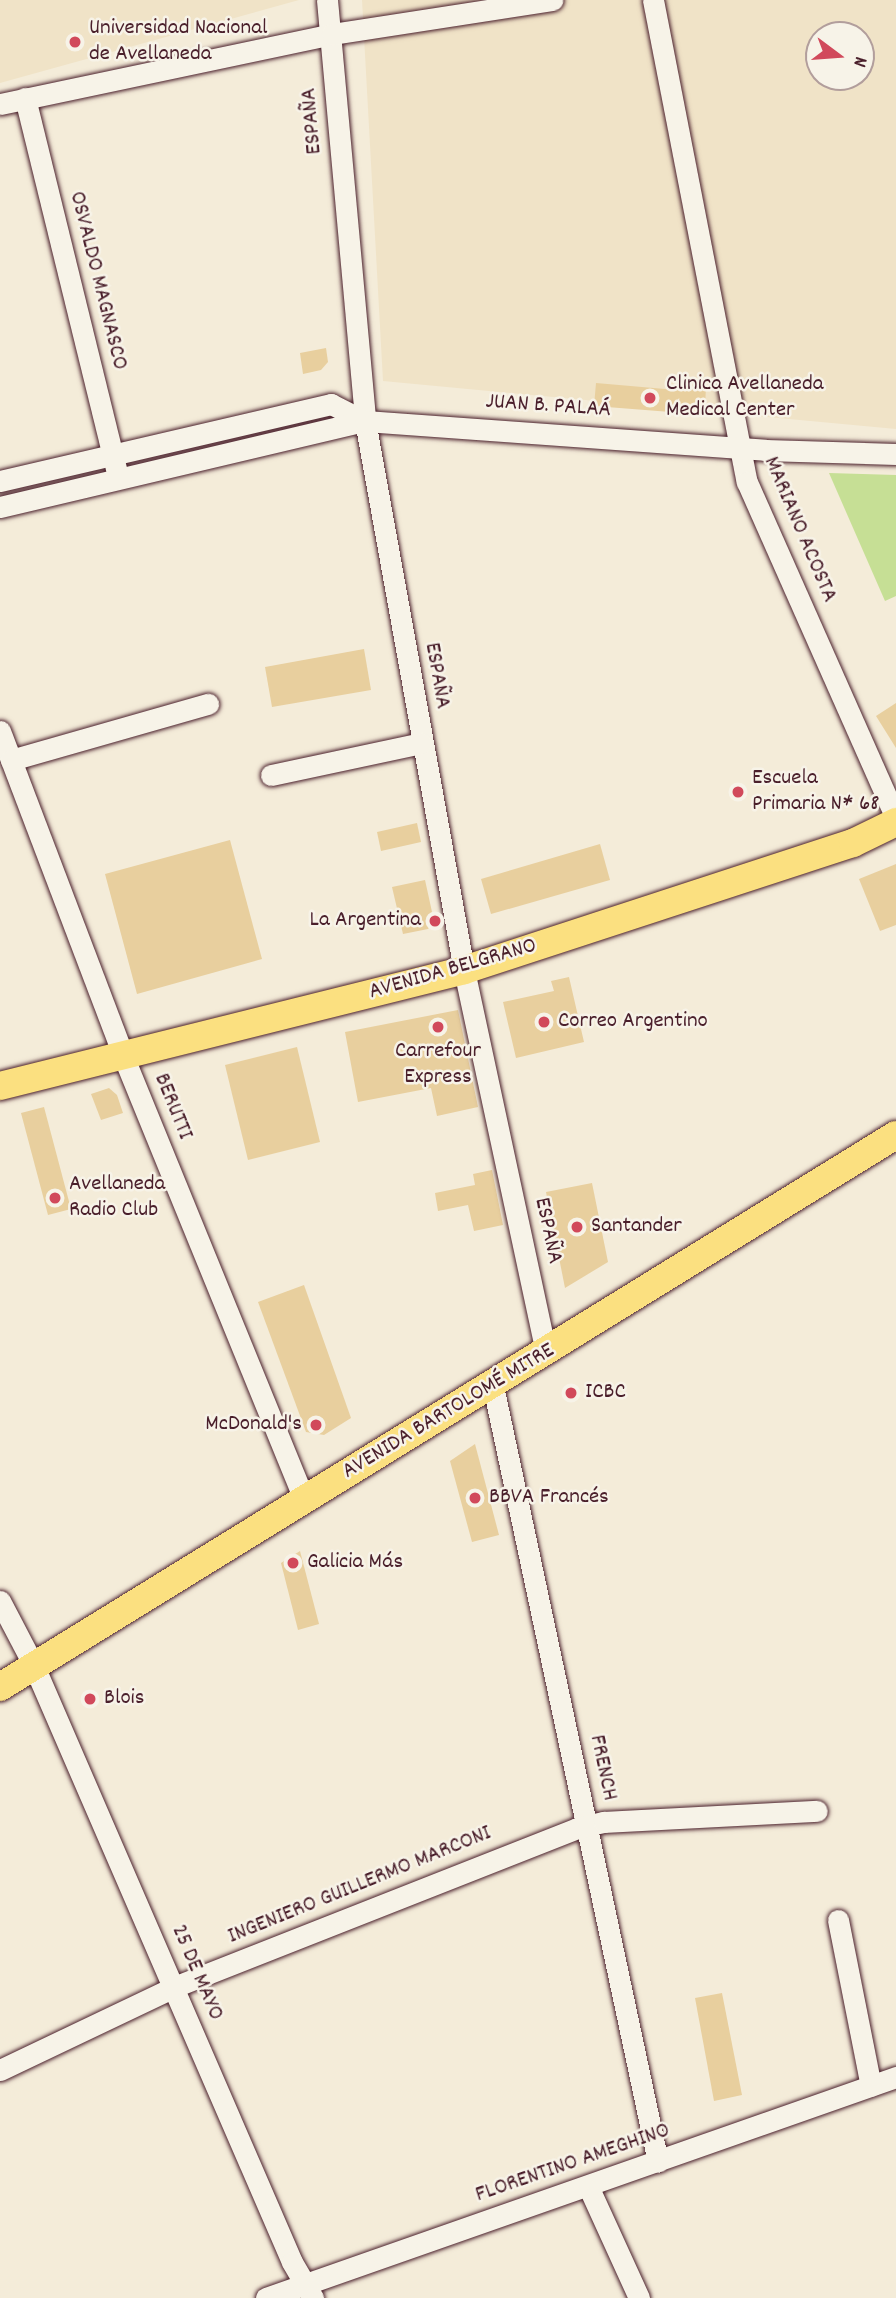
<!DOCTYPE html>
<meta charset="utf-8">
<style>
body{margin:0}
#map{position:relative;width:896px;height:2298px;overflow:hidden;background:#f4ecd9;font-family:Dekko,sans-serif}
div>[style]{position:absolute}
.built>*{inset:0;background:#f0e3c7}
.green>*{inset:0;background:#c6df95}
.building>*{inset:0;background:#e8cf9e}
.roads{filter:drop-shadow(0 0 2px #4a1f2b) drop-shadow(0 0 2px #4a1f2b)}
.minor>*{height:21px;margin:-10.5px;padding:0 10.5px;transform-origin:10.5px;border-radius:10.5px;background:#f7f3e8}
.major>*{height:28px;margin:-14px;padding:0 14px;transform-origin:14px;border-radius:14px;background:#fbe080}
.dots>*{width:19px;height:19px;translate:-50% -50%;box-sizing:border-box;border:4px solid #f7f3e8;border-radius:50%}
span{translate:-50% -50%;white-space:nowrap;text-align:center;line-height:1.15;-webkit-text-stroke:5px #f7f3e8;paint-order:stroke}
.poi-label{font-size:23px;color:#4a1f2b}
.left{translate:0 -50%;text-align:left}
.right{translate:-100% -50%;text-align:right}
.street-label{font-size:23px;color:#4a1f2b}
.north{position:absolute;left:805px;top:21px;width:70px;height:70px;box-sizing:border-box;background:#f7f3e8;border:2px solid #b29e9c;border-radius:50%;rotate:106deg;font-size:19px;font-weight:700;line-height:28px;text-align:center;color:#4a1f2b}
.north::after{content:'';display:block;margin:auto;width:24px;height:32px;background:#d1495b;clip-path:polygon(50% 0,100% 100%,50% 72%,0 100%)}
</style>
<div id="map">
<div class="built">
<i style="clip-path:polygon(0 0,299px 0,0 83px)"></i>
<i style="clip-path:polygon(evenodd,362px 0,896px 0,896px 429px,383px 381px,362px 0,819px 35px,861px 35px,861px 77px,819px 77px,819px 35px)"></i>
</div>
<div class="green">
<i style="clip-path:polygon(829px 473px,896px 475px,896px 596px,885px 601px)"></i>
</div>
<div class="building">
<i style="clip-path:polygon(326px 348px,328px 362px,321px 370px,303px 374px,300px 353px)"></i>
<i style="clip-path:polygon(596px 383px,688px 391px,688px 385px,706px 387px,705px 407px,696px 414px,594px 406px)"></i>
<i style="clip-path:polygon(364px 649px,371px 690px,272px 707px,265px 667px)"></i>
<i style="clip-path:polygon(896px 703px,896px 748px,876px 716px)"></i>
<i style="clip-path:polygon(417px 823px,421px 842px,381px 851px,377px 832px)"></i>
<i style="clip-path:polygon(230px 840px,262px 959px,137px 994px,105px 874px)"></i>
<i style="clip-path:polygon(600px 844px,610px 880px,491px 914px,481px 879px)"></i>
<i style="clip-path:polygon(896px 864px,896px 925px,880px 931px,859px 879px)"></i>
<i style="clip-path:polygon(425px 880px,434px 921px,428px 929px,403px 934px,392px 887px)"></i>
<i style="clip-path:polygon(569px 977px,584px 1042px,516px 1058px,503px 1002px,554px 991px,551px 981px)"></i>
<i style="clip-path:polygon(458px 1010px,478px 1107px,437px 1116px,431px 1088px,358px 1102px,345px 1032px)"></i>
<i style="clip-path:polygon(297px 1047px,320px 1142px,248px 1160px,225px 1065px)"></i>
<i style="clip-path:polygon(109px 1088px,117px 1095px,123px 1113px,101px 1120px,91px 1094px)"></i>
<i style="clip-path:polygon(44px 1107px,71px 1209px,48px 1215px,21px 1113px)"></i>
<i style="clip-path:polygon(492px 1170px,503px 1225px,474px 1231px,468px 1205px,438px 1211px,435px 1193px,475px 1185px,473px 1174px)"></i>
<i style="clip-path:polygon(592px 1183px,608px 1262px,565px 1288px,546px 1192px)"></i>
<i style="clip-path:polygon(304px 1285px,351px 1418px,324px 1435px,306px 1432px,258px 1302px)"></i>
<i style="clip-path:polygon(475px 1444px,499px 1535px,472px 1542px,450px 1461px)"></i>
<i style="clip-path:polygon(300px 1551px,319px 1624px,298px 1630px,281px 1563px)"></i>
<i style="clip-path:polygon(722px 1993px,742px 2095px,714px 2101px,695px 1998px)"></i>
</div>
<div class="roads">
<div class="minor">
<i style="left:327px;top:0;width:423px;rotate:84.8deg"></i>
<i style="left:365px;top:421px;width:558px;rotate:79.78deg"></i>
<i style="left:464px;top:970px;width:392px;rotate:77.9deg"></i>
<i style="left:653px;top:0;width:491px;rotate:79deg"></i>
<i style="left:747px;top:482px;width:368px;rotate:66.1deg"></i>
<i style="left:25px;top:98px;width:391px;rotate:76.2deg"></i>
<i style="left:0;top:104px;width:339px;rotate:-11.9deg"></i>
<i style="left:332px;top:34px;width:223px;rotate:-8.8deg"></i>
<i style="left:0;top:481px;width:340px;rotate:-13.1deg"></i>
<i style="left:331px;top:404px;width:38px;rotate:27deg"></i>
<i style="left:0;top:507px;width:375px;rotate:-13.3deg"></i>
<i style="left:365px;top:421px;width:401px;rotate:4.1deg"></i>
<i style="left:765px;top:450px;width:131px;rotate:1.7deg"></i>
<i style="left:0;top:731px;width:350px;rotate:69.2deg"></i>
<i style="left:124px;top:1058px;width:476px;rotate:67.8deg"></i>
<i style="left:11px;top:760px;width:205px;rotate:-15.9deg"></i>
<i style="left:271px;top:775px;width:153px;rotate:-12deg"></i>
<i style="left:493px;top:1386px;width:793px;rotate:78deg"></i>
<i style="left:0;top:1601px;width:73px;rotate:62.4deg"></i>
<i style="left:34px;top:1666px;width:649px;rotate:66.59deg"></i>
<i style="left:292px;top:2262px;width:42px;rotate:59.7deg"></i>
<i style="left:838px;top:1920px;width:169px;rotate:78.8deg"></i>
<i style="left:0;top:2070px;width:193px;rotate:-25.5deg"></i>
<i style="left:174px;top:1987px;width:433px;rotate:-21.5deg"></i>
<i style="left:577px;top:1828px;width:28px;rotate:-13deg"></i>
<i style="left:604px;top:1822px;width:213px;rotate:-3deg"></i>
<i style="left:588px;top:2186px;width:123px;rotate:65.5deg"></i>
<i style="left:266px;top:2298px;width:668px;rotate:-19.33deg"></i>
</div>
<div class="major">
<i style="left:0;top:1086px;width:478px;rotate:-14deg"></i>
<i style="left:464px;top:970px;width:409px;rotate:-18.1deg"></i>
<i style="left:853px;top:843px;width:48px;rotate:-26deg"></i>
<i style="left:0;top:1687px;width:1052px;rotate:-31.64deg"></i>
</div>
</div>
<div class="dots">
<i style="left:75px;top:42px;background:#d1495b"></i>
<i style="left:650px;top:398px;background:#d1495b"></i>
<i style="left:738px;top:792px;background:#d1495b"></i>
<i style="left:435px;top:921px;background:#d1495b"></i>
<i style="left:544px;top:1022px;background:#d1495b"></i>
<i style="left:438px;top:1027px;background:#d1495b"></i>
<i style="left:55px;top:1198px;background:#d1495b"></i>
<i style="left:577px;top:1227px;background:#d1495b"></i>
<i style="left:571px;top:1393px;background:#d1495b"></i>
<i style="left:316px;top:1425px;background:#d1495b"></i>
<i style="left:475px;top:1498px;background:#d1495b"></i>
<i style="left:293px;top:1563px;background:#d1495b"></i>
<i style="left:90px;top:1699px;background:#d1495b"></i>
</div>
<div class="poi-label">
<span class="left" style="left:89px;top:42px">Universidad Nacional<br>de Avellaneda</span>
<span class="left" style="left:666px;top:398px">Clinica Avellaneda<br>Medical Center</span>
<span class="left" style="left:752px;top:792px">Escuela<br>Primaria N* 68</span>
<span class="right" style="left:421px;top:921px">La Argentina</span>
<span class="left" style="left:558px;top:1022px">Correo Argentino</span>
<span style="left:438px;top:1065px">Carrefour<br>Express</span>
<span class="left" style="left:69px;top:1198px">Avellaneda<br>Radio Club</span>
<span class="left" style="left:591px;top:1227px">Santander</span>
<span class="left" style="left:585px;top:1393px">ICBC</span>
<span class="right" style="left:302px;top:1425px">McDonald's</span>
<span class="left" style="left:489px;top:1498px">BBVA Francés</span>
<span class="left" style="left:307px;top:1563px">Galicia Más</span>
<span class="left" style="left:104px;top:1699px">Blois</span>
</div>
<div class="street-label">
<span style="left:313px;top:121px;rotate:-95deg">ESPAÑA</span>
<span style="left:97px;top:281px;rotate:76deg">OSVALDO MAGNASCO</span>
<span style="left:548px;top:407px;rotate:4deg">JUAN B. PALAÁ</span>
<span style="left:799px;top:530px;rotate:67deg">MARIANO ACOSTA</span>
<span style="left:436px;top:676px;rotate:80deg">ESPAÑA</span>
<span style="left:453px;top:970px;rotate:-16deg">AVENIDA BELGRANO</span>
<span style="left:172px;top:1107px;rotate:68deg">BERUTTI</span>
<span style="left:547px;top:1231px;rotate:78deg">ESPAÑA</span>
<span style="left:449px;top:1412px;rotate:-31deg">AVENIDA BARTOLOMÉ MITRE</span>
<span style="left:602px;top:1768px;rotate:78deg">FRENCH</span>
<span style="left:360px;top:1886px;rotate:-22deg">INGENIERO GUILLERMO MARCONI</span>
<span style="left:196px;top:1973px;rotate:67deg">25 DE MAYO</span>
<span style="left:573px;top:2164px;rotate:-19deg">FLORENTINO AMEGHINO</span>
</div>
<div class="north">N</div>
</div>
